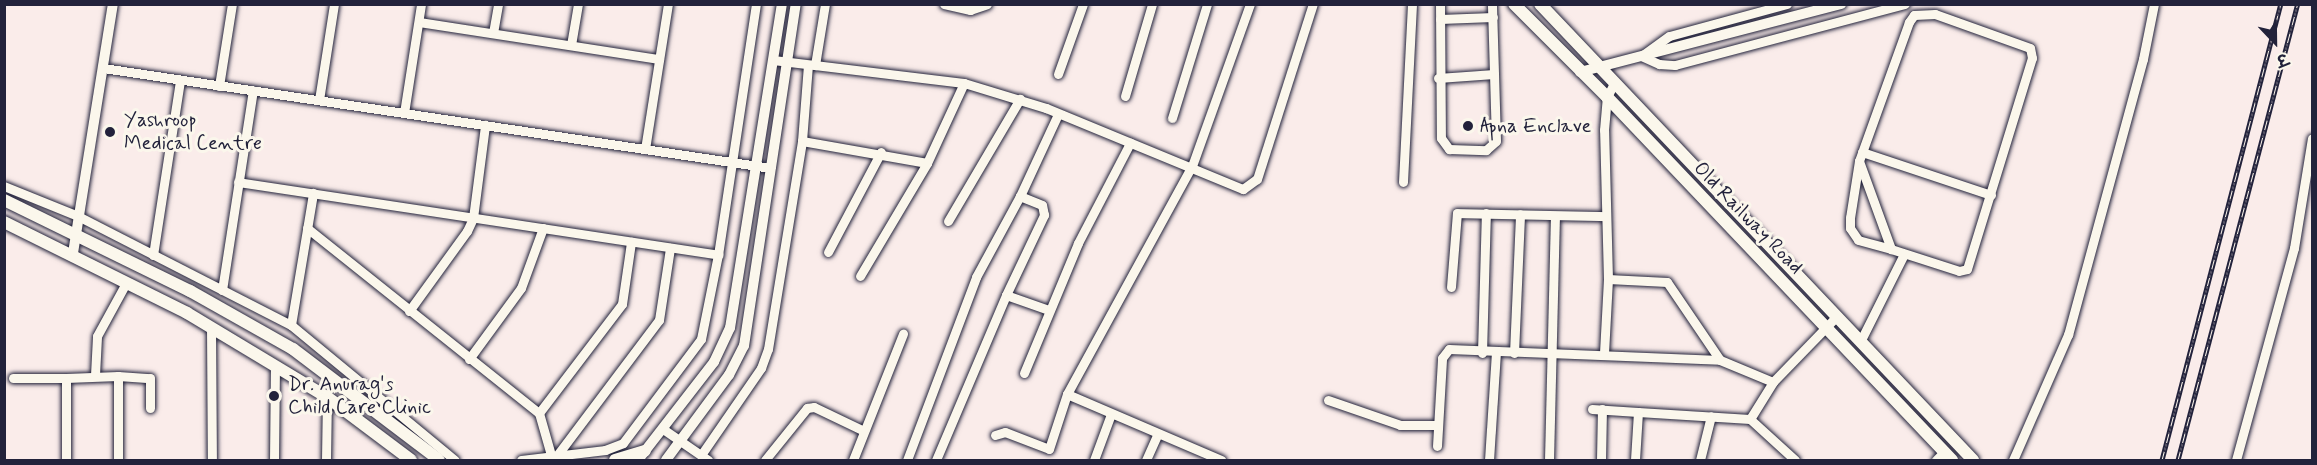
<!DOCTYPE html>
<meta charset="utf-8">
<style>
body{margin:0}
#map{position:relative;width:2317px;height:465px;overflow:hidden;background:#faecea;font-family:Mynerve,"Playpen Sans Deva",sans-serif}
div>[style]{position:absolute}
.roads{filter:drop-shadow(0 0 2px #22223b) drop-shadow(0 0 2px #22223b)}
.minor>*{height:9px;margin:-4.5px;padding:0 4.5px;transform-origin:4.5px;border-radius:4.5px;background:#fbf7ec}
.tertiary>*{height:10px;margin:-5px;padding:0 5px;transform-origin:5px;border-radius:5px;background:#fbf7ec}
.secondary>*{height:12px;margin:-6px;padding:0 6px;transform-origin:6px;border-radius:6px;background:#fbf7ec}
.rail>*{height:5px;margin-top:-2.5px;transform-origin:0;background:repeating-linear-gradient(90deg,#fbf7ec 0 9px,#22223b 0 18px);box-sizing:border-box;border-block:2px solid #22223b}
.dots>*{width:16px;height:16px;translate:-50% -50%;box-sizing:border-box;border:3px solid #fbf7ec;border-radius:50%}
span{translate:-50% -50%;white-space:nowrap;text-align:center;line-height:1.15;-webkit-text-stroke:6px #fbf7ec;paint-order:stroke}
.poi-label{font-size:20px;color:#22223b}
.left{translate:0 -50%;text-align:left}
.street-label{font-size:20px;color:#22223b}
.frame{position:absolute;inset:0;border:6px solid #22223b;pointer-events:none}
.north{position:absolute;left:2245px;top:12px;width:60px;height:60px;-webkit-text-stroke:4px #fbf7ec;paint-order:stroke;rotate:158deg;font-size:16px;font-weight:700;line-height:24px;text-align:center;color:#22223b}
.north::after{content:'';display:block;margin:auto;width:21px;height:27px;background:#22223b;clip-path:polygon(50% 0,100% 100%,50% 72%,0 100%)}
</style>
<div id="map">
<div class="roads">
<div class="minor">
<i style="left:944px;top:4px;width:27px;rotate:13deg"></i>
<i style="left:970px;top:10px;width:18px;rotate:-19deg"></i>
<i style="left:1440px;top:4px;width:134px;rotate:89.6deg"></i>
<i style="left:1441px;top:138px;width:14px;rotate:54deg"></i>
<i style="left:1449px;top:149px;width:37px;rotate:2deg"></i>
<i style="left:1486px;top:150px;width:13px;rotate:-42deg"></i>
<i style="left:1496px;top:141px;width:137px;rotate:-91.7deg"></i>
<i style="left:1787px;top:4px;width:122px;rotate:164.8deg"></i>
<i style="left:1669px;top:36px;width:34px;rotate:144deg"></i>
<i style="left:1641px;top:56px;width:20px;rotate:24deg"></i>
<i style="left:1659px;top:64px;width:16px;rotate:4deg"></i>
<i style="left:1675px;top:65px;width:238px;rotate:-14.9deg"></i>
<i style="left:1440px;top:19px;width:53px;rotate:-2.2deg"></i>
<i style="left:419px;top:22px;width:243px;rotate:8.8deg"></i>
<i style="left:493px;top:33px;width:29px;rotate:-80deg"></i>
<i style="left:571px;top:45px;width:42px;rotate:-80.3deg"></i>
<i style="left:773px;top:60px;width:192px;rotate:6.9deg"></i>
<i style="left:964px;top:83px;width:86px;rotate:17deg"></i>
<i style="left:1046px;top:108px;width:213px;rotate:22.4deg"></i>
<i style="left:1243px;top:189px;width:17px;rotate:-36deg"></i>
<i style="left:1257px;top:179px;width:184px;rotate:-72.3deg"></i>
<i style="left:815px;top:65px;width:62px;rotate:-80.7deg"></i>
<i style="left:103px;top:68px;width:675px;rotate:8.51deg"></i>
<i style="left:1058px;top:74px;width:74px;rotate:-70.3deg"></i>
<i style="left:1438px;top:78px;width:56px;rotate:-4.1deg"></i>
<i style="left:219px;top:86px;width:83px;rotate:-81deg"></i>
<i style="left:1125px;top:96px;width:96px;rotate:-73.6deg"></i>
<i style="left:319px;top:100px;width:97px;rotate:-81.1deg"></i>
<i style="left:404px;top:113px;width:110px;rotate:-81.1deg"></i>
<i style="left:1172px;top:118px;width:119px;rotate:-72.9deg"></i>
<i style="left:802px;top:141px;width:127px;rotate:10deg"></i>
<i style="left:645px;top:149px;width:147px;rotate:-81deg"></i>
<i style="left:1862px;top:152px;width:136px;rotate:18.4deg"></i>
<i style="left:1859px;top:161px;width:94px;rotate:70deg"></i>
<i style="left:1891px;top:249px;width:71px;rotate:17.9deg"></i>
<i style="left:1959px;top:271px;width:8px;rotate:-14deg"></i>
<i style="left:1967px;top:269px;width:221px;rotate:-72.9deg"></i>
<i style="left:2032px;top:58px;width:10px;rotate:-101deg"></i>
<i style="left:2030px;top:48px;width:101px;rotate:-160.3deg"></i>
<i style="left:1935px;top:14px;width:21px;rotate:177deg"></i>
<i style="left:1914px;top:15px;width:9px;rotate:126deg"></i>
<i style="left:1909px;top:22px;width:148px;rotate:109.8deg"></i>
<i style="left:1859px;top:161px;width:58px;rotate:99deg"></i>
<i style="left:1850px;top:218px;width:10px;rotate:90deg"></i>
<i style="left:1850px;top:228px;width:14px;rotate:56deg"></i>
<i style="left:1858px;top:240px;width:34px;rotate:15deg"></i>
<i style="left:238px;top:182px;width:486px;rotate:8.6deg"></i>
<i style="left:1403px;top:182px;width:178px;rotate:-87.1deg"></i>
<i style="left:4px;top:186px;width:80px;rotate:22.1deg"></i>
<i style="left:78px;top:216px;width:239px;rotate:27.1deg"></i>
<i style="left:291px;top:325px;width:212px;rotate:39.5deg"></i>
<i style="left:948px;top:221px;width:142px;rotate:-59.5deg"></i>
<i style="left:307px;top:228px;width:297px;rotate:38.6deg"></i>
<i style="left:539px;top:413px;width:44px;rotate:74.1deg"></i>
<i style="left:828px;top:252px;width:113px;rotate:-62.1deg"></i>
<i style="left:153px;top:255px;width:177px;rotate:-81.2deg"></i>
<i style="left:860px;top:276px;width:131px;rotate:-59.3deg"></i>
<i style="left:927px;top:163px;width:88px;rotate:-65.2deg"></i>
<i style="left:1608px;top:279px;width:59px;rotate:2.9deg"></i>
<i style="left:1667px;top:282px;width:94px;rotate:55.8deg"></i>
<i style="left:1451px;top:287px;width:74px;rotate:-85.4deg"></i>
<i style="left:1457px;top:213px;width:149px;rotate:1.2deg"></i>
<i style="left:222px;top:290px;width:202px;rotate:-81.2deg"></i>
<i style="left:1006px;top:295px;width:46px;rotate:19.2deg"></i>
<i style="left:409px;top:311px;width:99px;rotate:-54.1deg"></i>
<i style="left:467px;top:231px;width:14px;rotate:-65deg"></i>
<i style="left:473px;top:218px;width:94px;rotate:-82.6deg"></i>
<i style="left:291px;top:325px;width:134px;rotate:-80.5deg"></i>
<i style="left:211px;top:328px;width:132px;rotate:89.6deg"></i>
<i style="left:1860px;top:342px;width:98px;rotate:-63.4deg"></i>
<i style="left:1482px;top:353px;width:140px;rotate:-88.4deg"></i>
<i style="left:1514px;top:353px;width:139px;rotate:-87.5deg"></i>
<i style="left:1604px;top:353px;width:74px;rotate:-86.9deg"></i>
<i style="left:1608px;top:279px;width:149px;rotate:-91.5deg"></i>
<i style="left:1604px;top:130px;width:33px;rotate:-85deg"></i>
<i style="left:1607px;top:97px;width:16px;rotate:-63deg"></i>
<i style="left:469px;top:359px;width:88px;rotate:-53.8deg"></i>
<i style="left:521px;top:288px;width:64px;rotate:-69.9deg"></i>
<i style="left:1024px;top:373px;width:141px;rotate:-67.4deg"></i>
<i style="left:1078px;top:243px;width:113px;rotate:-62.5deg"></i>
<i style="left:95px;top:375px;width:39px;rotate:-87deg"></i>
<i style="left:97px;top:336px;width:60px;rotate:-61.3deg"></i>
<i style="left:118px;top:376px;width:32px;rotate:4deg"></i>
<i style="left:150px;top:378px;width:30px;rotate:90deg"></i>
<i style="left:13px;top:378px;width:53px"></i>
<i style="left:66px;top:378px;width:82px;rotate:90deg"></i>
<i style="left:66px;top:378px;width:52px;rotate:-2.2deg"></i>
<i style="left:118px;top:376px;width:84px;rotate:90deg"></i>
<i style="left:1067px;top:394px;width:168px;rotate:23.2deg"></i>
<i style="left:1328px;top:400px;width:76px;rotate:19.1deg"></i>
<i style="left:1400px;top:425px;width:38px"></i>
<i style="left:1592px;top:409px;width:46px;rotate:3.7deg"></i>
<i style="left:1638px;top:412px;width:48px;rotate:93.6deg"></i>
<i style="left:1638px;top:412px;width:112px;rotate:3.6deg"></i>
<i style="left:1750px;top:419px;width:61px;rotate:42.3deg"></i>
<i style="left:539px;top:413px;width:137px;rotate:-52.7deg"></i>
<i style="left:622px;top:304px;width:63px;rotate:-81.7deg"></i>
<i style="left:1750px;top:419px;width:44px;rotate:-58.1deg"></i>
<i style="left:1773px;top:382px;width:91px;rotate:-45.9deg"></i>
<i style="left:663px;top:429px;width:55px;rotate:34.6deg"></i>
<i style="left:995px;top:435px;width:10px;rotate:-17deg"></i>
<i style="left:1005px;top:432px;width:47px;rotate:21.1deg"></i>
<i style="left:1049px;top:449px;width:58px;rotate:-71.9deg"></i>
<i style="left:1067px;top:394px;width:260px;rotate:-61.3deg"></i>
<i style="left:1192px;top:166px;width:172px;rotate:-70.3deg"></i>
<i style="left:1437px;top:446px;width:88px;rotate:-86.7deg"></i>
<i style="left:1442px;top:358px;width:11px;rotate:-52deg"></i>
<i style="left:1449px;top:349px;width:271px;rotate:2.3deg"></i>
<i style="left:1720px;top:360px;width:57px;rotate:22.5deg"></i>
<i style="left:558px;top:454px;width:168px;rotate:-53deg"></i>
<i style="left:659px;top:320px;width:73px;rotate:-81.3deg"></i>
<i style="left:701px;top:455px;width:106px;rotate:-55.4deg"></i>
<i style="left:761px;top:368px;width:20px;rotate:-70deg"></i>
<i style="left:768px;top:349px;width:211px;rotate:-80.7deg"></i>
<i style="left:802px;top:141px;width:76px;rotate:-85.5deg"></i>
<i style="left:274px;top:460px;width:94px;rotate:-89.4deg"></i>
<i style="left:326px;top:460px;width:63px;rotate:-89.1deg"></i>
<i style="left:521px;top:460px;width:85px;rotate:-6.8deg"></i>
<i style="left:605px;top:450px;width:19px;rotate:-21deg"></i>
<i style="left:623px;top:443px;width:130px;rotate:-53.1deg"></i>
<i style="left:701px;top:339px;width:86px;rotate:-78.6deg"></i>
<i style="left:718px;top:255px;width:254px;rotate:-81.4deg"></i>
<i style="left:765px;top:460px;width:67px;rotate:-51.1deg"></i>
<i style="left:807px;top:408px;width:7px;rotate:-8deg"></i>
<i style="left:814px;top:407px;width:55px;rotate:25.6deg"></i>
<i style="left:853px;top:460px;width:136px;rotate:-68.4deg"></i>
<i style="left:907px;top:460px;width:196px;rotate:-69.3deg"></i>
<i style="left:976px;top:277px;width:92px;rotate:-61.5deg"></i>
<i style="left:1020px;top:196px;width:90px;rotate:-65.1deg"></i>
<i style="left:936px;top:460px;width:179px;rotate:-67deg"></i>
<i style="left:1006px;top:295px;width:89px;rotate:-64.6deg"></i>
<i style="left:1044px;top:215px;width:10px;rotate:-101deg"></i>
<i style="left:1042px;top:205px;width:24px;rotate:-158deg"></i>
<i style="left:1094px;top:460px;width:49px;rotate:-69.7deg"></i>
<i style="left:1146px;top:460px;width:27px;rotate:-66deg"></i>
<i style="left:1489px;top:460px;width:107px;rotate:-86.3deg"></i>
<i style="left:1549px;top:460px;width:244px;rotate:-88.6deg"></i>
<i style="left:1601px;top:460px;width:51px;rotate:-88.9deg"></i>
<i style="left:1700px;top:460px;width:45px;rotate:-76deg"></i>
<i style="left:1936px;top:460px;width:11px;rotate:-45deg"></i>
<i style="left:2013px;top:460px;width:137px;rotate:-66.3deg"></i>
<i style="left:2068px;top:335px;width:286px;rotate:-74.8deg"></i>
<i style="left:2143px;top:59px;width:56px;rotate:-78.7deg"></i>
<i style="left:2236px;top:460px;width:220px;rotate:-74.7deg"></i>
<i style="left:2294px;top:248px;width:111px;rotate:-80.7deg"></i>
</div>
<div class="tertiary">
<i style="left:1580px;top:72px;width:270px;rotate:-14.6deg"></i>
<i style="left:73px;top:253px;width:252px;rotate:-80.9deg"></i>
<i style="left:638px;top:460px;width:124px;rotate:-52.2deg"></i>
<i style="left:714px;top:362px;width:38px;rotate:-65deg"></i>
<i style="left:730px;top:328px;width:328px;rotate:-80.9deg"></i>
<i style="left:666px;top:460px;width:106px;rotate:-53.5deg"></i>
<i style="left:729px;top:375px;width:33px;rotate:-63deg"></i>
<i style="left:744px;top:346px;width:346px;rotate:-81.4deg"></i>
</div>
<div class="secondary">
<i style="left:1514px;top:4px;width:132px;rotate:45deg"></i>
<i style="left:1607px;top:97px;width:501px;rotate:46.46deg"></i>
<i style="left:1540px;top:4px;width:629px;rotate:46.48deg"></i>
<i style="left:4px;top:200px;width:207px;rotate:26.1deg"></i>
<i style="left:190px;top:291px;width:118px;rotate:29.4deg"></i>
<i style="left:293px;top:349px;width:183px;rotate:37.2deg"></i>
<i style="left:4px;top:222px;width:204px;rotate:26.4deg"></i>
<i style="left:187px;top:313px;width:163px;rotate:31deg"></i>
<i style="left:327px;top:397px;width:105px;rotate:36.9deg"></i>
<i style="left:615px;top:460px;width:31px;rotate:-17deg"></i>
</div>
</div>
<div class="rail">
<i style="left:2162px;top:460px;width:471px;rotate:-75.4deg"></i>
<i style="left:2178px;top:460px;width:472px;rotate:-75.3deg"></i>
</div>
<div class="dots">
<i style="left:1468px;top:126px;background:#22223b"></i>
<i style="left:110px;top:132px;background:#22223b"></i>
<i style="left:274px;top:396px;background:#22223b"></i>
</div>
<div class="poi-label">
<span class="left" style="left:124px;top:132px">Yashroop<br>Medical Centre</span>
<span class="left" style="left:1480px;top:126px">Apna Enclave</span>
<span class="left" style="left:288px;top:396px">Dr. Anurag's<br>Child Care Clinic</span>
</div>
<div class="street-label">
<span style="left:1748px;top:218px;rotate:46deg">Old Railway Road</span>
</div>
<div class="frame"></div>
<div class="north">उ</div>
</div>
